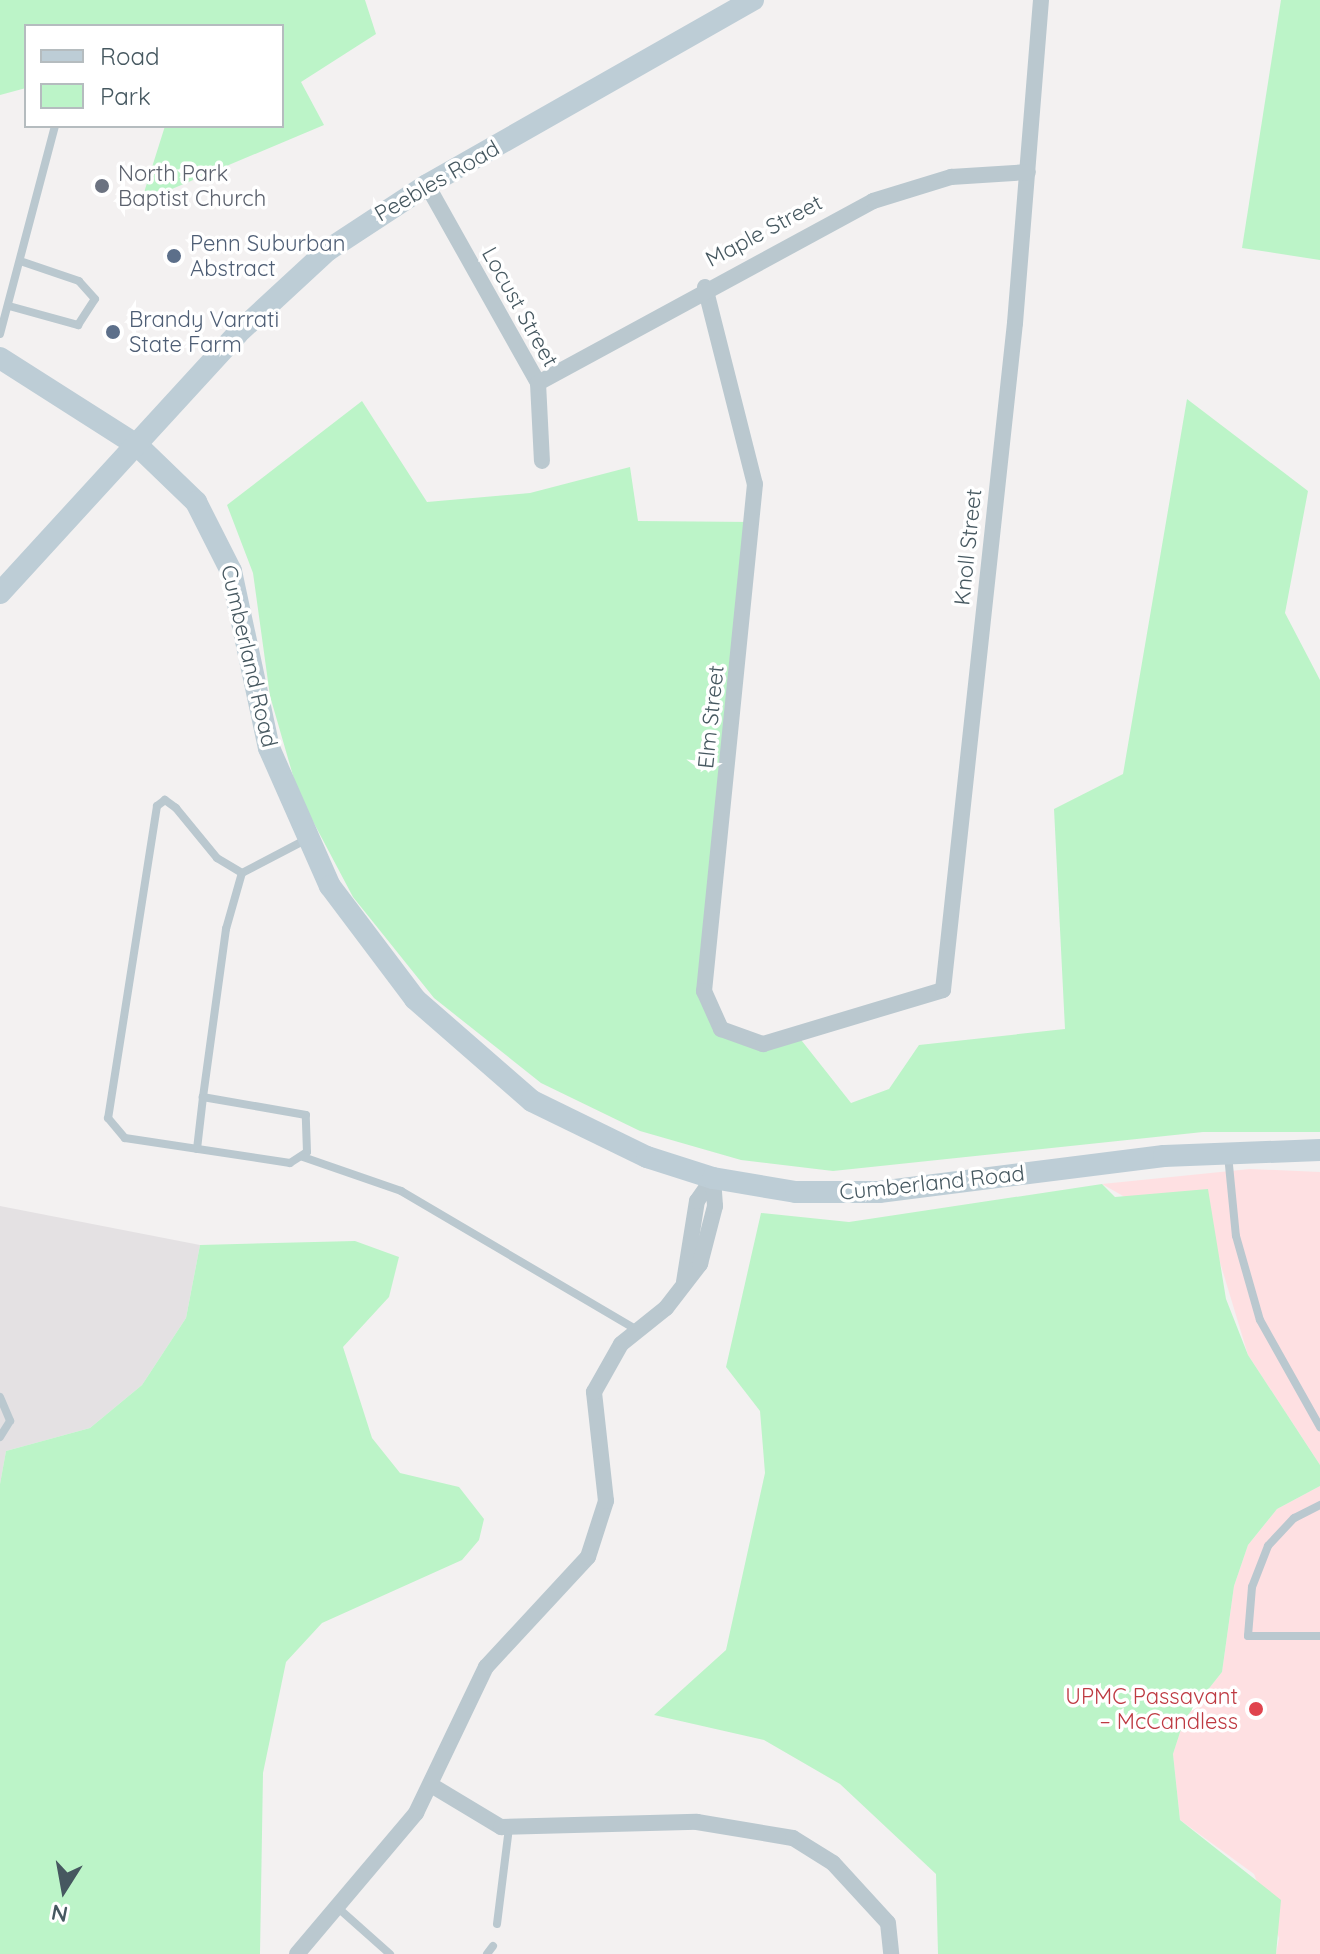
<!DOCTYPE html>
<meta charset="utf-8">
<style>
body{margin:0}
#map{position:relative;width:1320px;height:1954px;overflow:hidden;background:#f3f1f1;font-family:Quicksand,sans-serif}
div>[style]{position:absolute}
.education>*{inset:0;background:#e4e1e3}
.medical>*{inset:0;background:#fee0e2}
.green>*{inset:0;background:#bcf4c8}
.lane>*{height:8px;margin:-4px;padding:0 4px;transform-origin:4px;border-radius:4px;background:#bac8cf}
.street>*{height:16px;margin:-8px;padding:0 8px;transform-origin:8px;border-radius:8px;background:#bac8cf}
.secondary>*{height:22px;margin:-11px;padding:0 11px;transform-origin:11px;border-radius:11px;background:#bdcdd6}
.dots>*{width:22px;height:22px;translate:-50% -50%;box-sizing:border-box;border:4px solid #fff;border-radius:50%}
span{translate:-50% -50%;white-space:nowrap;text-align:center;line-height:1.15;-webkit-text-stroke:7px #fff;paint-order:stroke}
.worship-label{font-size:22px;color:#5b616d}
.left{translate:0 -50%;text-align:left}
.street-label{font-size:22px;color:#465860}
.service-label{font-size:22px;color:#4e5e75}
.health-label{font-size:22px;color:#be3a42}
.right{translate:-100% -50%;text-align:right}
.legend{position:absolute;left:24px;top:24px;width:260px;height:104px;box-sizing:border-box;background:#fff;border:2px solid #b5bcbf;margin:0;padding:10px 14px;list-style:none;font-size:24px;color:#465860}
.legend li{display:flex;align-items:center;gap:16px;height:40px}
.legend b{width:40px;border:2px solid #b5bcbf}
.north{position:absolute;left:24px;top:1850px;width:80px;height:80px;-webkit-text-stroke:6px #fff;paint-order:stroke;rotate:191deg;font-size:22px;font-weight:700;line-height:32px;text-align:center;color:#465860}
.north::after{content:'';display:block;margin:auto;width:28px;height:36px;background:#465860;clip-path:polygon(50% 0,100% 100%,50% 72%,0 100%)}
</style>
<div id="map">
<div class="education">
<i style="clip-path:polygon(0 1206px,200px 1245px,186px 1318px,142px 1385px,90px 1428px,6px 1451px,0 1484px)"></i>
</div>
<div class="medical">
<i style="clip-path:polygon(1250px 1169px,1320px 1172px,1320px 1465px,1248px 1355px,1216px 1249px,1102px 1184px)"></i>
<i style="clip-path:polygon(1320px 1486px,1320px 1954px,1276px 1954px,1279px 1938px,1254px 1874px,1180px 1820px,1173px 1754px,1184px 1720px,1222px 1672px,1234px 1586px,1248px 1545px,1277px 1509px)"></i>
</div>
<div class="green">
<i style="clip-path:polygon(0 0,365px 0,376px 34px,301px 82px,324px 125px,141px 202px,165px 126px,282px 126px,282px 26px,26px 26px,26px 88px,0 95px)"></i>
<i style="clip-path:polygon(1281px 0,1320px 0,1320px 260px,1242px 248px)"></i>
<i style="clip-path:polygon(1187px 399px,1308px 491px,1285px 613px,1320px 680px,1320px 1132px,1203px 1132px,833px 1171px,741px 1160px,640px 1131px,541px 1083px,434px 998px,353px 897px,298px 793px,270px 696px,253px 573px,227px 505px,362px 401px,427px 502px,530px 493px,630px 467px,638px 521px,753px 522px,704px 979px,730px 1036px,798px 1036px,851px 1103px,889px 1089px,919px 1045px,1065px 1029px,1054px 809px,1123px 774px)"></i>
<i style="clip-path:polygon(1102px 1184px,1115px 1197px,1208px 1189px,1226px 1299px,1248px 1355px,1320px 1465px,1320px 1486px,1277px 1509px,1248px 1545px,1234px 1586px,1222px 1672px,1184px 1720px,1173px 1754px,1180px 1820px,1281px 1900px,1276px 1954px,938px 1954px,936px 1874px,840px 1784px,764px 1740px,654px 1715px,726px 1650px,765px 1473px,760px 1411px,726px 1367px,761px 1213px,849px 1222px)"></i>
<i style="clip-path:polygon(355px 1241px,399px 1257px,389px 1297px,343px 1347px,372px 1438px,400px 1473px,459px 1487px,484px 1519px,479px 1540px,462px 1560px,322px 1623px,286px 1662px,263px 1773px,260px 1954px,0 1954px,0 1484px,6px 1451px,90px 1428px,142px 1385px,186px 1318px,200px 1245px)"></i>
</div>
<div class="lane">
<i style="left:9px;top:306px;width:72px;rotate:15.4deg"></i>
<i style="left:78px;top:325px;width:31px;rotate:-57deg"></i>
<i style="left:95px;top:299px;width:24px;rotate:-132deg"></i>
<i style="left:79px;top:281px;width:59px;rotate:-161.3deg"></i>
<i style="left:0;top:334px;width:215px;rotate:-75.2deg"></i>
<i style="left:242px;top:873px;width:29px;rotate:-149deg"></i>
<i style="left:217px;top:858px;width:65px;rotate:-129.4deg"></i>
<i style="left:176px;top:808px;width:14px;rotate:-144deg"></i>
<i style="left:165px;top:800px;width:10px;rotate:143deg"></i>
<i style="left:157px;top:806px;width:316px;rotate:98.9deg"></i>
<i style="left:108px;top:1118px;width:26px;rotate:50deg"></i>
<i style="left:125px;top:1138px;width:167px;rotate:8.6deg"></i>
<i style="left:290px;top:1163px;width:20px;rotate:-33deg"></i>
<i style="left:307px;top:1152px;width:37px;rotate:-92deg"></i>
<i style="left:306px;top:1115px;width:105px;rotate:-170.1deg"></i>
<i style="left:203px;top:1097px;width:170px;rotate:-82.2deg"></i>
<i style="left:226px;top:929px;width:58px;rotate:-74.1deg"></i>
<i style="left:242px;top:873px;width:71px;rotate:-27.6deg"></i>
<i style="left:197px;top:1149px;width:52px;rotate:-83.4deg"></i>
<i style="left:1228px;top:1155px;width:81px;rotate:84.4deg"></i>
<i style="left:1236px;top:1236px;width:87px;rotate:74.1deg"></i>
<i style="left:1260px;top:1320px;width:123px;rotate:60.7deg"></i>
<i style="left:303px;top:1157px;width:104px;rotate:19.1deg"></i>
<i style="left:401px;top:1191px;width:274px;rotate:30.5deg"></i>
<i style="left:0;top:1397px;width:26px;rotate:67deg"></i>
<i style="left:10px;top:1421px;width:19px;rotate:122deg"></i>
<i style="left:1320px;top:1505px;width:29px;rotate:153deg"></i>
<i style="left:1294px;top:1518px;width:38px;rotate:133deg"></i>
<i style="left:1268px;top:1546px;width:44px;rotate:111.3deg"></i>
<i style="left:1252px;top:1587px;width:49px;rotate:94.7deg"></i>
<i style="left:1248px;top:1636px;width:72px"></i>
<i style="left:337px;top:1907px;width:71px;rotate:41.6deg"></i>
<i style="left:497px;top:1924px;width:98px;rotate:-82.9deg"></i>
<i style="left:487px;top:1954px;width:10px;rotate:-53deg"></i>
</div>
<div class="street">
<i style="left:427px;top:185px;width:227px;rotate:60.7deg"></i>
<i style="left:538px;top:383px;width:78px;rotate:87.1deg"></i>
<i style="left:705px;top:287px;width:203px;rotate:75.8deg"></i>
<i style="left:755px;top:484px;width:510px;rotate:95.74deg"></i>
<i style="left:704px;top:991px;width:42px;rotate:65.9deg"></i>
<i style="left:721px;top:1029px;width:45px;rotate:19.7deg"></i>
<i style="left:763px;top:1044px;width:188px;rotate:-16.7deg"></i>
<i style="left:943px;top:990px;width:671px;rotate:-83.84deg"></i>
<i style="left:1015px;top:323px;width:324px;rotate:-85.4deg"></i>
<i style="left:538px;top:383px;width:381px;rotate:-28.5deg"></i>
<i style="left:873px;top:201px;width:82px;rotate:-17.1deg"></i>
<i style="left:951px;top:177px;width:77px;rotate:-3.7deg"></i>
<i style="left:684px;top:1282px;width:82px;rotate:-80.9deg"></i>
<i style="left:697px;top:1201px;width:28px;rotate:-55deg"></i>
<i style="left:431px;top:1785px;width:82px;rotate:31deg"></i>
<i style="left:501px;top:1827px;width:196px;rotate:-1.5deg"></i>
<i style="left:697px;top:1822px;width:97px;rotate:9.5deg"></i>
<i style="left:793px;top:1838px;width:47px;rotate:32deg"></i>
<i style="left:833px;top:1863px;width:81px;rotate:47.5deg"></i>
<i style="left:888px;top:1923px;width:31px;rotate:84deg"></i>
<i style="left:297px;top:1954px;width:185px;rotate:-49.8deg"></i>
<i style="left:416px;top:1813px;width:162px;rotate:-64.4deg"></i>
<i style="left:486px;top:1667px;width:150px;rotate:-47.2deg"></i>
<i style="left:588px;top:1557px;width:59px;rotate:-72.2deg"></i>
<i style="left:606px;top:1501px;width:110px;rotate:-96.3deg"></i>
<i style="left:594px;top:1392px;width:55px;rotate:-60.6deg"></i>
<i style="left:621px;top:1344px;width:58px;rotate:-38.7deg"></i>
<i style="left:666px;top:1308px;width:56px;rotate:-52.3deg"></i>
<i style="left:700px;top:1264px;width:60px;rotate:-75.5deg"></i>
<i style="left:715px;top:1206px;width:28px;rotate:-94deg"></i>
</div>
<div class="secondary">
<i style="left:0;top:358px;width:164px;rotate:32.5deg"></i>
<i style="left:138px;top:446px;width:81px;rotate:44deg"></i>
<i style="left:196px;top:502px;width:77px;rotate:63.1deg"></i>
<i style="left:231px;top:571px;width:181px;rotate:77.9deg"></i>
<i style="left:269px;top:748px;width:151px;rotate:66.2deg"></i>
<i style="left:330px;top:886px;width:141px;rotate:53deg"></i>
<i style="left:415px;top:999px;width:155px;rotate:41.1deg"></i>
<i style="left:532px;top:1101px;width:128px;rotate:26deg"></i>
<i style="left:647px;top:1157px;width:69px;rotate:17.7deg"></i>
<i style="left:713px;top:1178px;width:84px;rotate:9.6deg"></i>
<i style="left:796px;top:1192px;width:83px"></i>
<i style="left:879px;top:1192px;width:287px;rotate:-7.2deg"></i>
<i style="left:1164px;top:1156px;width:156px;rotate:-2.2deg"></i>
<i style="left:0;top:593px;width:352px;rotate:-47.5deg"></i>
<i style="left:238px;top:333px;width:122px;rotate:-42.7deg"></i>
<i style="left:328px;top:250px;width:118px;rotate:-33.3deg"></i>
<i style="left:427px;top:185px;width:375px;rotate:-29.6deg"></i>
</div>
<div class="dots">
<i style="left:102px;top:186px;background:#6b7280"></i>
<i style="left:174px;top:256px;background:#5c6f8a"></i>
<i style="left:113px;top:332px;background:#5c6f8a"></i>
<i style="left:1256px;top:1709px;background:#e0444e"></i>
</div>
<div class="worship-label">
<span class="left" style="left:118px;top:186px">North Park<br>Baptist Church</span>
</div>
<div class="street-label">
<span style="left:437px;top:181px;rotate:-30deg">Peebles Road</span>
<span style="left:764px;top:231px;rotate:-28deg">Maple Street</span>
<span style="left:520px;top:307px;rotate:61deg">Locust Street</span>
<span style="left:968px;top:547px;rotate:-84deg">Knoll Street</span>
<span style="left:249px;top:656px;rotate:77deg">Cumberland Road</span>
<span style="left:711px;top:717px;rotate:-84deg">Elm Street</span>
<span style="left:932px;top:1183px;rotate:-6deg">Cumberland Road</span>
</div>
<div class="service-label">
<span class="left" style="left:190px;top:256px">Penn Suburban<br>Abstract</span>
<span class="left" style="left:129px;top:332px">Brandy Varrati<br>State Farm</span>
</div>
<div class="health-label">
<span class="right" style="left:1238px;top:1709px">UPMC Passavant<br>– McCandless</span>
</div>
<ul class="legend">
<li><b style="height:10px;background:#bdcdd6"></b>Road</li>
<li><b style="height:22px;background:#bcf4c8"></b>Park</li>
</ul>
<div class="north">N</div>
</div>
